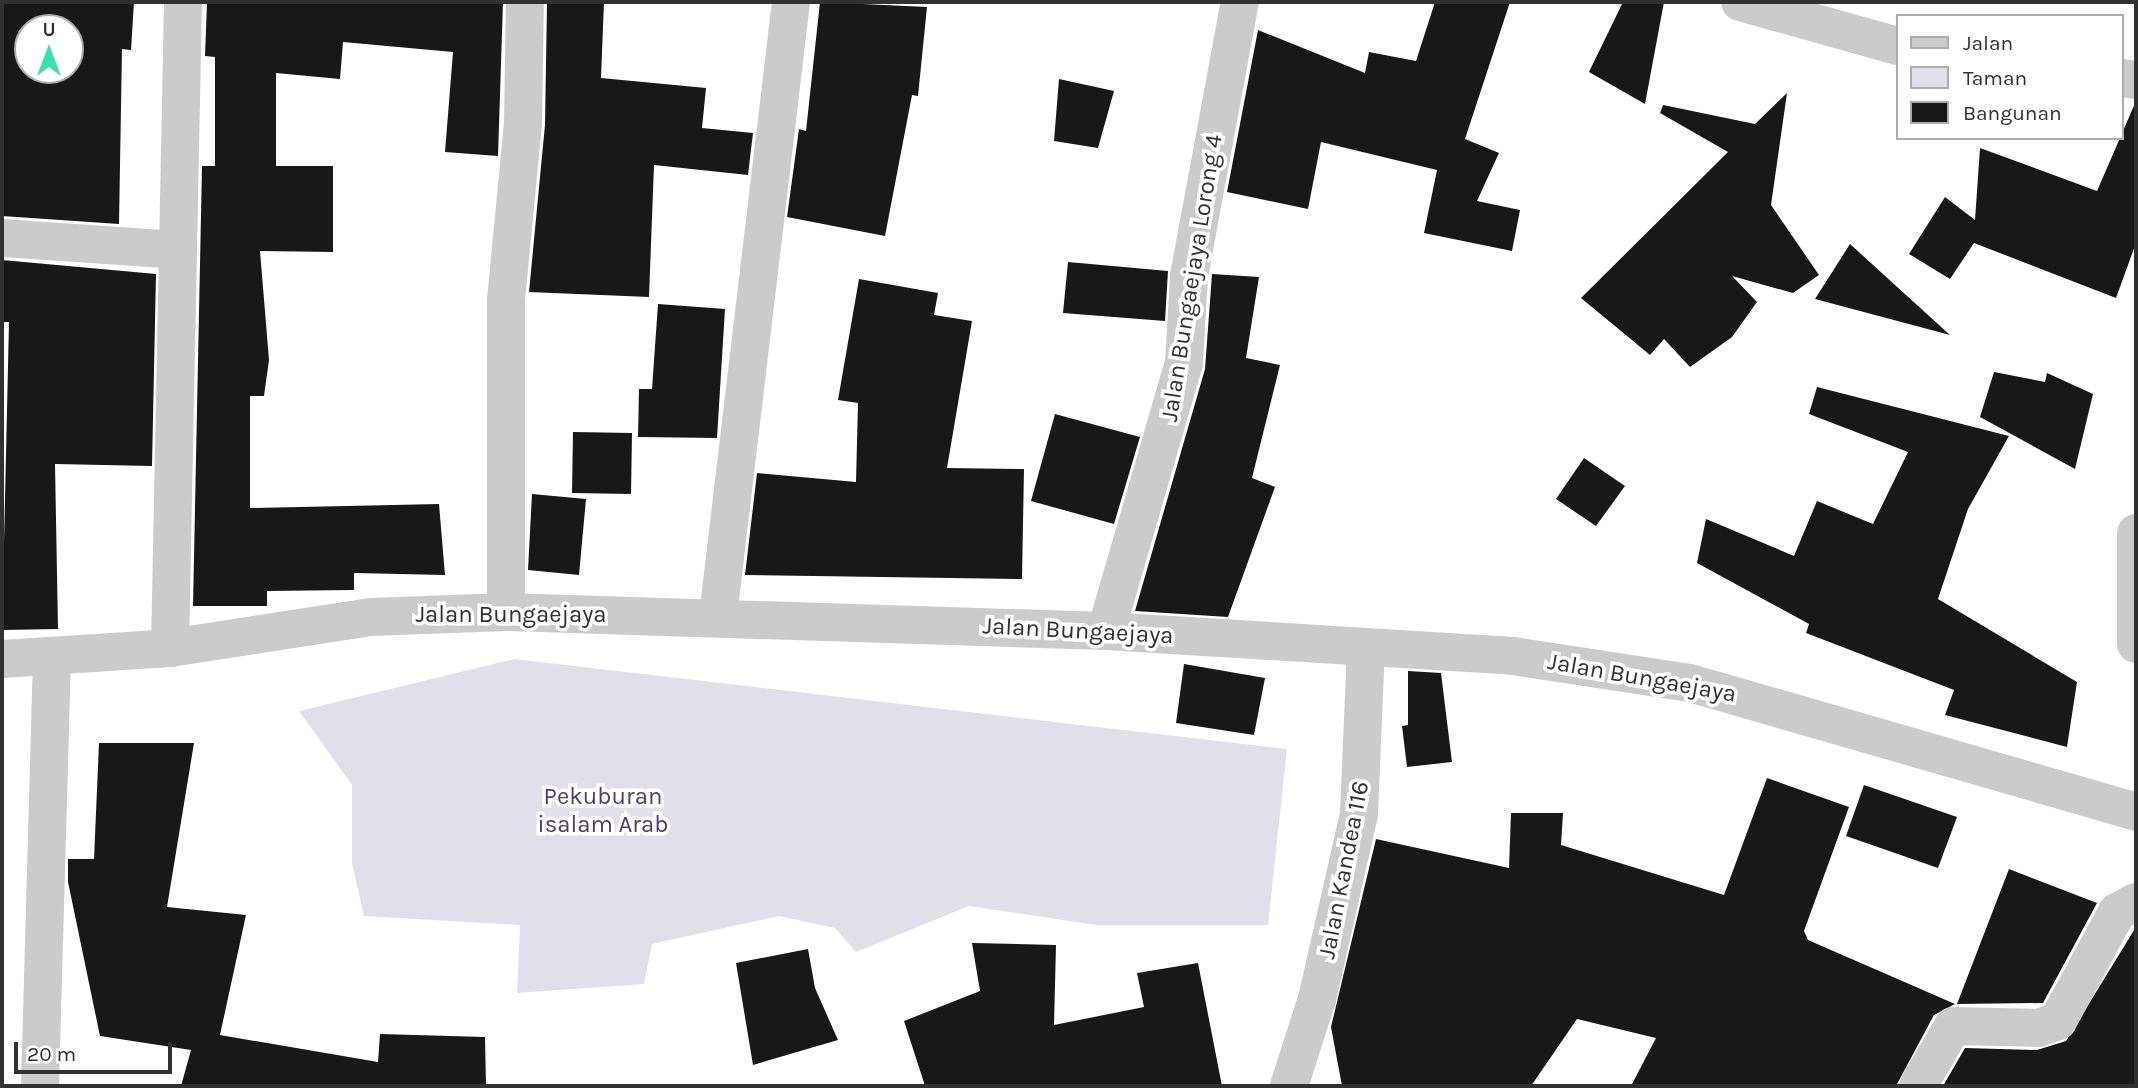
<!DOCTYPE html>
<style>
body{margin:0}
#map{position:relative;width:2138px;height:1088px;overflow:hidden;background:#fff;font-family:Karla,sans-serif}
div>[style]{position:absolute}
.green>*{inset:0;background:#e2dfed}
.building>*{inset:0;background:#181818}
.minor>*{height:38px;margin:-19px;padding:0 19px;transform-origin:19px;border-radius:19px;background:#cbcbcb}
span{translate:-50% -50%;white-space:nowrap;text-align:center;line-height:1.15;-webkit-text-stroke:7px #fff;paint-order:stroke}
.street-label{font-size:24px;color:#313131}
.park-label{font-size:24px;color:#4c3f6c}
.frame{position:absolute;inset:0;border:4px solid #313131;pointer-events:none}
.legend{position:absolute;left:1896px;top:14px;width:228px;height:126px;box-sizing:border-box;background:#fff;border:2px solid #adadad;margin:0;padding:9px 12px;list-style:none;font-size:21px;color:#313131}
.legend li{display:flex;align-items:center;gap:14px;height:35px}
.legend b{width:35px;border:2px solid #adadad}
.north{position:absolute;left:14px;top:14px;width:70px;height:70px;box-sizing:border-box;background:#fff;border:2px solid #adadad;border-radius:50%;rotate:0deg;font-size:19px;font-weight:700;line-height:28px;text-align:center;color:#313131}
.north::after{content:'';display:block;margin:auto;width:24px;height:32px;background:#39e1ad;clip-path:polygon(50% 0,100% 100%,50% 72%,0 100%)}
.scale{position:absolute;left:14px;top:1042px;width:158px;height:32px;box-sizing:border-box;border:4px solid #313131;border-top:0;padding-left:9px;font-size:21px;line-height:24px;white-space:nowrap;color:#313131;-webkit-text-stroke:5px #fff;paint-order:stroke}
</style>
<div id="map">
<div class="green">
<i style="clip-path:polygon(514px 659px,1287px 749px,1268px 925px,1096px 925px,969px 906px,856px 952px,835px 928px,779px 916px,652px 944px,644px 984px,517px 993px,520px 925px,364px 916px,352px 863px,352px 785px,299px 711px)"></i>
</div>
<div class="building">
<i style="clip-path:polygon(evenodd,2px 2px,134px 2px,131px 50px,122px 49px,119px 224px,2px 216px,2px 2px,28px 28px,70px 28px,70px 70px,28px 70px,28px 28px)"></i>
<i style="clip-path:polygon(241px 2px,503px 2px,498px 156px,445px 152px,453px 52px,343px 42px,340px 79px,276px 73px,276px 166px,333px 166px,333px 252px,260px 251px,269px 360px,264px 396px,250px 396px,250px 508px,439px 504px,445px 575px,354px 573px,354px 590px,267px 591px,267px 606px,193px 606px,202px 166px,215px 166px,215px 57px,205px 56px,207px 3px)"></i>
<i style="clip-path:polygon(547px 2px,604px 2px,601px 78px,706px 88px,702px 128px,753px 133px,748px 175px,654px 165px,649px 297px,529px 292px,545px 125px)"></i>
<i style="clip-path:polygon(820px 2px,927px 7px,918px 96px,912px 95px,885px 236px,787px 217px,799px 129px,806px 131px)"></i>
<i style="clip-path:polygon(1435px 2px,1510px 2px,1465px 139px,1499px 153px,1477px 201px,1520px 210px,1512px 251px,1424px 233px,1437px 170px,1321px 142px,1308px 209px,1227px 192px,1258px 30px,1365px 73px,1369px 52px,1416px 61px)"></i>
<i style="clip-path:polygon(1623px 2px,1664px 2px,1645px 104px,1589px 72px)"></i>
<i style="clip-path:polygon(1059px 79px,1114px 91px,1098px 148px,1054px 141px)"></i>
<i style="clip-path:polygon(1787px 93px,1771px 205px,1819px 275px,1793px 293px,1732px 276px,1757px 302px,1732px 337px,1690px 367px,1664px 339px,1650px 355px,1581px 298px,1728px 152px,1660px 113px,1663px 105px,1755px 124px)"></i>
<i style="clip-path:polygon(2136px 101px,2136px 243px,2116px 298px,1974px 243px,1950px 279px,1909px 254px,1945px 197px,1975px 220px,1980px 148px,2097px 191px)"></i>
<i style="clip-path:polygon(1850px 244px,1950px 335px,1815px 299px)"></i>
<i style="clip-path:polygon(2px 260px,156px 274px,152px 466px,55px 464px,58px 629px,2px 630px,9px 322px,2px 322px)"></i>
<i style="clip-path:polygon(1068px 262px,1168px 271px,1165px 321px,1063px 313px)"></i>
<i style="clip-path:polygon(1212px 274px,1259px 277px,1246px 358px,1280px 365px,1252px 478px,1275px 487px,1228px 617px,1135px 611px,1205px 369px)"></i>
<i style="clip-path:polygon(859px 279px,938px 293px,934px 315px,972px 321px,947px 468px,1024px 469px,1022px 579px,745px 575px,757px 473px,856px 482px,858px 403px,838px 400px)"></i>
<i style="clip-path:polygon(658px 304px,725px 309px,717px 438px,638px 437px,639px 389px,652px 389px)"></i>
<i style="clip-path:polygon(1994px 372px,2045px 382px,2047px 373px,2093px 394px,2075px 469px,1980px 417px)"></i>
<i style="clip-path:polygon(1817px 387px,2009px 436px,1968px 509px,1938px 599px,2077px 682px,2067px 747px,1945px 715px,1954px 690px,1806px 633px,1809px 624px,1697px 563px,1706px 519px,1794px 556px,1817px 501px,1873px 524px,1908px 452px,1809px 414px)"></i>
<i style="clip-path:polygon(1055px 414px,1140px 437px,1114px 524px,1031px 501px)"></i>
<i style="clip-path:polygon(573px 432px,632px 433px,631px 494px,572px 493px)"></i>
<i style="clip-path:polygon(1584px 458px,1625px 486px,1596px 526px,1556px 499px)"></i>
<i style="clip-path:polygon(532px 494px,586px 499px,579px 575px,528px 570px)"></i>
<i style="clip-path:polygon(1184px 664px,1265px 678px,1254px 735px,1176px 723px)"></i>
<i style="clip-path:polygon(1408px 671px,1441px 673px,1452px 762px,1407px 767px,1402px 726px,1408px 725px)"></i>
<i style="clip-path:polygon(99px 743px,194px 743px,167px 907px,246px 915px,220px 1035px,378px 1062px,380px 1034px,485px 1037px,486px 1086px,181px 1086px,191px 1050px,100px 1036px,68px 882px,68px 859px,94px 859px)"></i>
<i style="clip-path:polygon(1767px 778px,1849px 807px,1804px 931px,1808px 940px,1955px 1004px,1934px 1015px,1896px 1086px,1631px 1086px,1656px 1038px,1577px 1019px,1531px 1086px,1342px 1086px,1331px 1027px,1376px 839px,1509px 868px,1511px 813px,1563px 813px,1561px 845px,1724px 895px)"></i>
<i style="clip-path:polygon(1864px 785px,1957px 817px,1938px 868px,1846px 836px)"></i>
<i style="clip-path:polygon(2009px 869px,2097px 903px,2043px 1003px,1957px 1004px)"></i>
<i style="clip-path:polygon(2136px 927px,2136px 1086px,1943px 1086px,1965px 1048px,2037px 1050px,2066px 1041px)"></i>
<i style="clip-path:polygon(972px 943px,1056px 945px,1054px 1025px,1144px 1007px,1137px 973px,1198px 963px,1222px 1086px,925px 1086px,904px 1021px,980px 991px)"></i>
<i style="clip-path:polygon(808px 949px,815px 988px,838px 1040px,753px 1065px,736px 963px)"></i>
</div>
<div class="minor">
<i style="left:1740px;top:2px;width:164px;rotate:15.6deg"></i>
<i style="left:2122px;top:78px;width:14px;rotate:8deg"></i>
<i style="left:2px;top:238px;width:175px;rotate:3.9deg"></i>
<i style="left:2136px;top:533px;width:111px;rotate:90deg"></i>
<i style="left:506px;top:612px;width:312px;rotate:-90deg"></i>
<i style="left:506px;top:300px;width:178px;rotate:-84.5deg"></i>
<i style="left:523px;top:123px;width:121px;rotate:-89.1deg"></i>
<i style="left:718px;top:616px;width:618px;rotate:-83.22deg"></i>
<i style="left:1106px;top:631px;width:279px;rotate:-73.8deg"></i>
<i style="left:1184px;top:363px;width:87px;rotate:-86.7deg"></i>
<i style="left:1189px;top:276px;width:279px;rotate:-79.5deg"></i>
<i style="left:170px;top:648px;width:646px;rotate:-88.85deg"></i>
<i style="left:2px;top:659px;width:168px;rotate:-3.7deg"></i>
<i style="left:170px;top:648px;width:203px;rotate:-8.8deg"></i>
<i style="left:371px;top:617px;width:135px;rotate:-2.1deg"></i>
<i style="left:506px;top:612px;width:600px;rotate:1.81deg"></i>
<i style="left:1106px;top:631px;width:408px;rotate:3.5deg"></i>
<i style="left:1513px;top:656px;width:179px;rotate:8.7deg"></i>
<i style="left:1690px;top:683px;width:464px;rotate:16.1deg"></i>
<i style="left:40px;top:1086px;width:430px;rotate:-88.4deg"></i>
<i style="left:1289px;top:1086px;width:91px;rotate:-72.2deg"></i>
<i style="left:1317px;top:999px;width:190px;rotate:-77.2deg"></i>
<i style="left:1359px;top:814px;width:166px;rotate:-87.6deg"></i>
<i style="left:1918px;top:1086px;width:69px;rotate:-59.7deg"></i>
<i style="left:1953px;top:1026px;width:85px;rotate:1.3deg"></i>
<i style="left:2038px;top:1028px;width:21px;rotate:-19deg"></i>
<i style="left:2058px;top:1021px;width:124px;rotate:-61.6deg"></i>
<i style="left:2117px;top:912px;width:21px;rotate:-28deg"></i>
</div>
<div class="street-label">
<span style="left:1192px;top:278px;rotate:-81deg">Jalan Bungaejaya Lorong 4</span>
<span style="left:511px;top:615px">Jalan Bungaejaya</span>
<span style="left:1078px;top:631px;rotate:3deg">Jalan Bungaejaya</span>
<span style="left:1642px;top:678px;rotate:10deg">Jalan Bungaejaya</span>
<span style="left:1344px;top:870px;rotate:-79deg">Jalan Kandea 116</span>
</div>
<div class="park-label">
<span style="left:603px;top:811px">Pekuburan<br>isalam Arab</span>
</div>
<div class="frame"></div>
<ul class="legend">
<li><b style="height:9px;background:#cbcbcb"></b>Jalan</li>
<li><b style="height:19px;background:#e2dfed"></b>Taman</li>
<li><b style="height:19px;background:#181818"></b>Bangunan</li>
</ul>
<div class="north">U</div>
<div class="scale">20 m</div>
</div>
